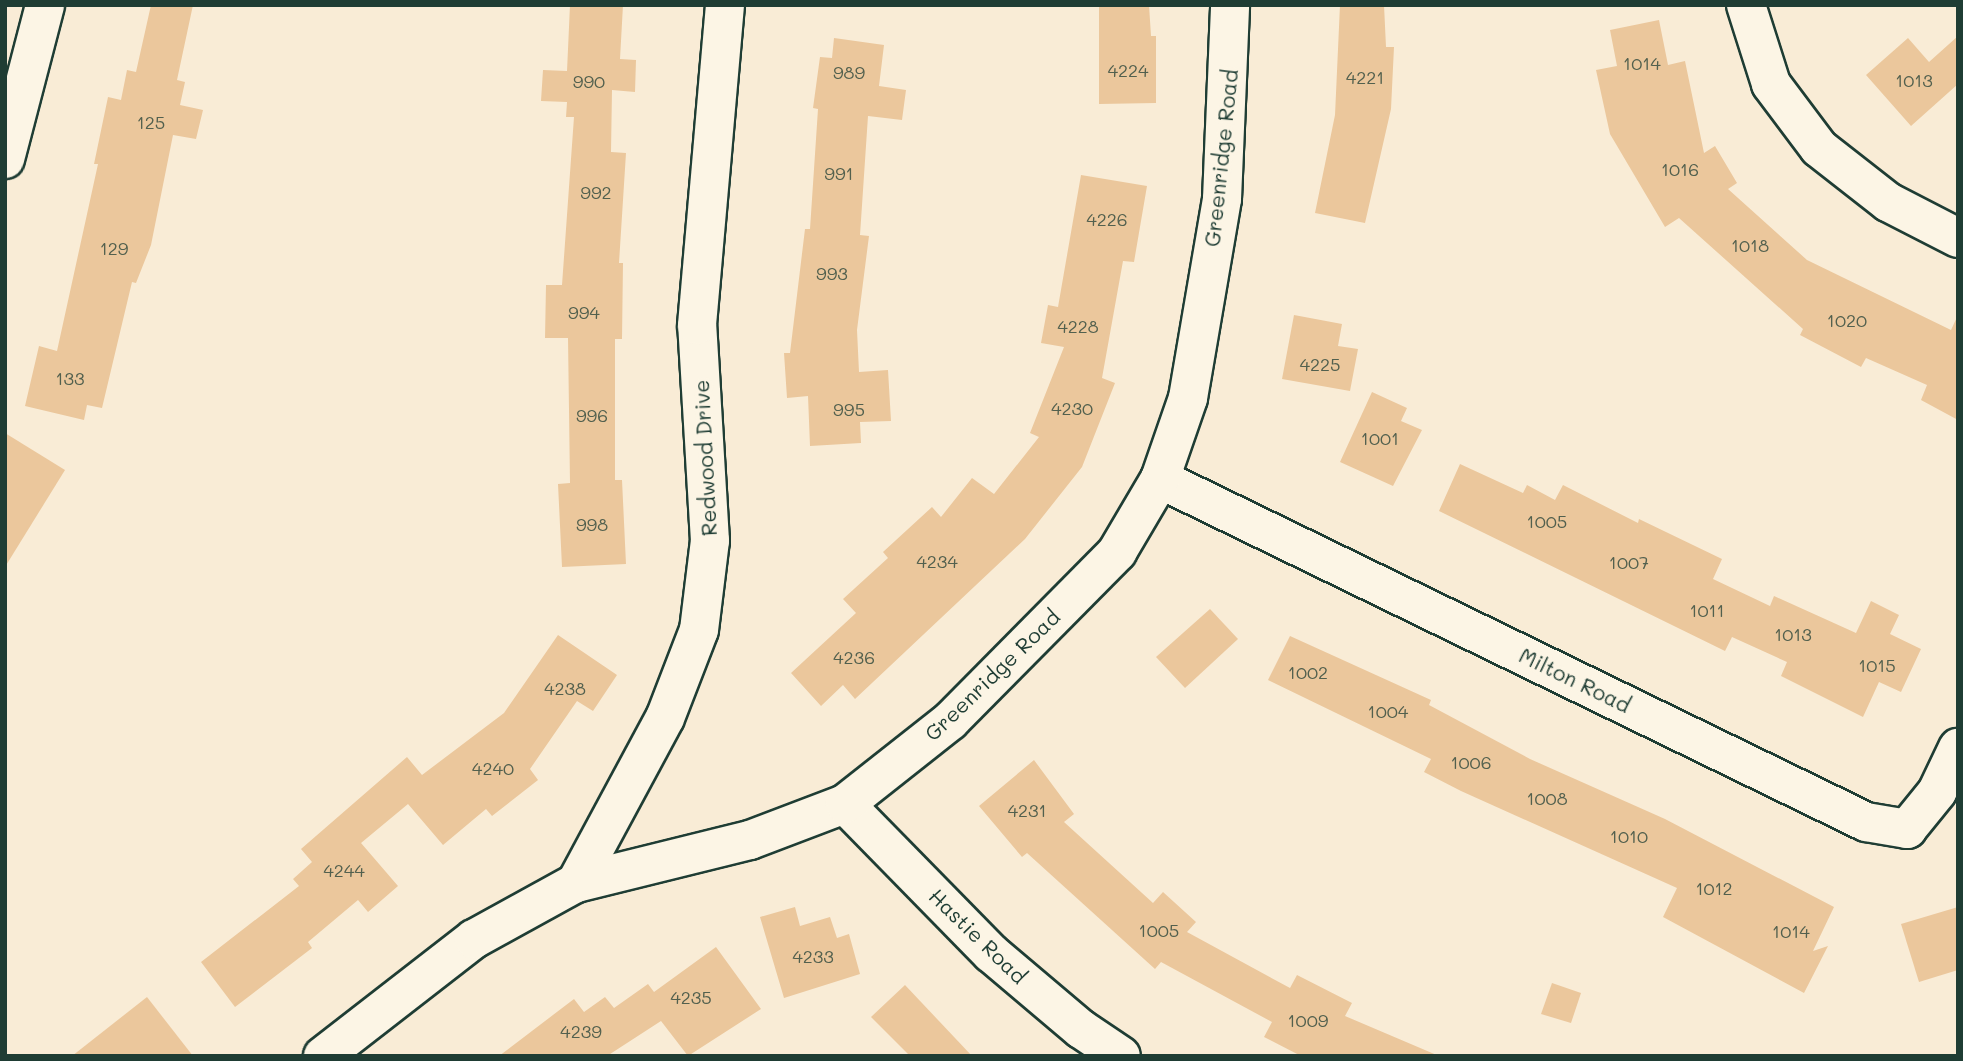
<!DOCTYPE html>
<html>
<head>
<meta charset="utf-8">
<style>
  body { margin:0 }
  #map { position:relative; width:1963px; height:1061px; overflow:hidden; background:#f9ecd6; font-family:Mali,sans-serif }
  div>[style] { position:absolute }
  .building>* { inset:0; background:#ebc79c }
  .roads { filter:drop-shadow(2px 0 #1f3d34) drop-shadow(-2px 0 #1f3d34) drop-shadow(0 2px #1f3d34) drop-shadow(0 -2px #1f3d34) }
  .minor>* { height:38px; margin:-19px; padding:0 19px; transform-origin:19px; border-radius:19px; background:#fcf5e5 }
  span { translate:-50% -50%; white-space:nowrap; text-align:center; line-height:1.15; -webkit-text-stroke:7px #fcf5e5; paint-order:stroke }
  .number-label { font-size:18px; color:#52604e }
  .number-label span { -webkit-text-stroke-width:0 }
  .street-label { font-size:21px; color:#1f3d34 }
  .frame { position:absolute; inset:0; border:7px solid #1f3d34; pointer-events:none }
</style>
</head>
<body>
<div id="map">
  <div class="building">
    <div style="clip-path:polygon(151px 5px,193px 5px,177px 80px,185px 82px,180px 105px,203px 110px,196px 139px,173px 135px,151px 245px,136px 283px,132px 282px,102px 408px,87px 405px,84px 420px,25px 406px,39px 346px,57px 351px,98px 164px,94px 164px,108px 97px,121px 100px,127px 70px,136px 72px)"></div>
    <div style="clip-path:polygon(570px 5px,623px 5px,620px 59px,636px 60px,635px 92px,612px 90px,611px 152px,626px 153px,619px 263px,623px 263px,622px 339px,615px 339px,615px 480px,622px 480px,626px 564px,562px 567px,558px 484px,570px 483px,568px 338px,545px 338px,546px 285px,562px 285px,574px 117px,566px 117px,567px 102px,541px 101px,543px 70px,567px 71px)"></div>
    <div style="clip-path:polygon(1099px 5px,1149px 5px,1151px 36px,1156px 36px,1156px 103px,1099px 104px)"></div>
    <div style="clip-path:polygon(1340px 5px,1384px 5px,1386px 47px,1394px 47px,1391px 109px,1365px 223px,1315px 213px,1335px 115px)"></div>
    <div style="clip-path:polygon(1659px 20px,1668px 65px,1685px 61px,1704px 153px,1715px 146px,1737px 183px,1728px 189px,1807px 260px,1951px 330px,1958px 315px,1958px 420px,1921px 400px,1927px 385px,1866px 358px,1861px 367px,1800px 335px,1803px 329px,1679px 218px,1665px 227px,1610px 134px,1596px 70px,1617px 66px,1610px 30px)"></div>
    <div style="clip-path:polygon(1958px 36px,1958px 84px,1911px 126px,1866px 75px,1908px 38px,1929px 62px)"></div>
    <div style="clip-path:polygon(834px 38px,884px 45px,879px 86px,906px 90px,902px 120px,868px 116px,860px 235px,869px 236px,857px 330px,859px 372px,888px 370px,891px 421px,860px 422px,861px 443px,810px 446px,808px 396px,787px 398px,784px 353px,790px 353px,805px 229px,810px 229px,818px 109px,813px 108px,820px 57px,832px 58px)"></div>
    <div style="clip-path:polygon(1081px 175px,1147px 186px,1134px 262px,1123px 261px,1102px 378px,1115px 383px,1082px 467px,1025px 539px,855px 699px,843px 685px,821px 706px,791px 673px,856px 613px,843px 599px,888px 558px,883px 552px,932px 507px,941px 517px,972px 478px,994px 494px,1039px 437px,1030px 433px,1064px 347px,1041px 343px,1048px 305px,1058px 307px)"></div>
    <div style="clip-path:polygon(1294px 315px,1342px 324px,1338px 346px,1358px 349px,1350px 391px,1282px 379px)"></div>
    <div style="clip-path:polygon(1372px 392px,1407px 408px,1401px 421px,1422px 430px,1393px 486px,1340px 462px)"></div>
    <div style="clip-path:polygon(5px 433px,65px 470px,5px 567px)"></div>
    <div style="clip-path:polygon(1460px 464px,1523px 493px,1527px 485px,1555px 500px,1563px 485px,1638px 523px,1639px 519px,1722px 559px,1713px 579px,1770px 606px,1774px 596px,1856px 633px,1871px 601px,1899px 615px,1890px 634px,1921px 649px,1901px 692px,1879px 682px,1863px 717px,1781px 676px,1787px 662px,1732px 637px,1725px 651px,1439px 511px)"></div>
    <div style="clip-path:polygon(1210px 609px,1238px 639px,1185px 688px,1156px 657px)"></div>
    <div style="clip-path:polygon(558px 635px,617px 675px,593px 711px,577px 701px,530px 769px,538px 780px,492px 816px,486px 809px,443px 845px,408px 804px,361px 843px,398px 886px,368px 912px,358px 900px,308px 942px,312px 948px,235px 1007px,201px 962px,299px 886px,293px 879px,312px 862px,301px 849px,407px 757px,422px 775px,504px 713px)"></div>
    <div style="clip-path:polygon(1290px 636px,1431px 700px,1429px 705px,1530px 759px,1665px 819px,1834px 907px,1813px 951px,1828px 946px,1804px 993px,1663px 917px,1677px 888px,1461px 791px,1424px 772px,1431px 759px,1268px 680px)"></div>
    <div style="clip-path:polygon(1034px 760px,1074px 814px,1064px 822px,1153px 903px,1163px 892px,1196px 922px,1187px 932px,1290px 988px,1297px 975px,1352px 1003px,1345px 1016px,1439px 1056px,1301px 1056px,1264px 1037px,1272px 1022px,1161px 962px,1155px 969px,1027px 853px,1022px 857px,979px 806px)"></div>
    <div style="clip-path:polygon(795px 907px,800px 926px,830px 917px,837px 938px,849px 934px,860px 974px,784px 998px,760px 917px)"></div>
    <div style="clip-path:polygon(1958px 907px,1958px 970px,1919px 982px,1901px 924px)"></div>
    <div style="clip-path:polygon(716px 947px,761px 1009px,688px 1056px,661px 1021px,607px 1056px,499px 1056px,574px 999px,584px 1012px,605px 997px,614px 1008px,648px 984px,654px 992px)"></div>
    <div style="clip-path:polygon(1552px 983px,1581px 993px,1571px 1023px,1541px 1014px)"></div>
    <div style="clip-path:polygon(905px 985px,972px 1056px,910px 1056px,871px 1017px)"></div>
    <div style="clip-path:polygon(147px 997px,193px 1056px,72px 1056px)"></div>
  </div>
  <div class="roads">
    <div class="minor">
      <div style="left:1746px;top:5px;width:83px;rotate:72.4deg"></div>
      <div style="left:1771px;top:84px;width:80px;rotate:53.1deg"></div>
      <div style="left:1819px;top:148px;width:88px;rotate:38deg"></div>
      <div style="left:1888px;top:202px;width:79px;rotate:27.2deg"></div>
      <div style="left:5px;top:159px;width:159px;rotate:-75.4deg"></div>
      <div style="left:1160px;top:479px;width:785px;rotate:25.91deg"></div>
      <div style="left:1866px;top:822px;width:42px;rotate:9.7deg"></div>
      <div style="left:1907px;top:829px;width:48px;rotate:-51deg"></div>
      <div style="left:1937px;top:792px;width:49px;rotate:-64.5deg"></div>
      <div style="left:845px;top:804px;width:209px;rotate:45.6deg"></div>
      <div style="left:991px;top:953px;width:118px;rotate:40.2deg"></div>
      <div style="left:1081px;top:1029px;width:48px;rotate:34deg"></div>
      <div style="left:576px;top:883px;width:187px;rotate:-61.7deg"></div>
      <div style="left:665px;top:718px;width:94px;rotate:-68.9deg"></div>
      <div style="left:699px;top:630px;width:90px;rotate:-83deg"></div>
      <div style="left:710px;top:541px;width:216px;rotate:-93.4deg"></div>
      <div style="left:697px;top:325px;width:321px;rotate:-85deg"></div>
      <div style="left:323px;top:1056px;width:191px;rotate:-37.8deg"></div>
      <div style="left:474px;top:939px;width:116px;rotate:-28.8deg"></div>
      <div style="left:576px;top:883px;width:179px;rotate:-13.9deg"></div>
      <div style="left:750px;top:840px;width:102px;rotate:-20.8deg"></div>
      <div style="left:845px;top:804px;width:134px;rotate:-38.3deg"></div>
      <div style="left:950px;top:721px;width:238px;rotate:-45.3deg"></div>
      <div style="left:1117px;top:552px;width:85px;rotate:-59.5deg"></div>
      <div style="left:1160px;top:479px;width:86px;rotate:-70.9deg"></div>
      <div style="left:1188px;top:398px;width:202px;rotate:-80.3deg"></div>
      <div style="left:1222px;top:199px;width:194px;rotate:-87.6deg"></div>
    </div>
  </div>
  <div class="number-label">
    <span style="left:1642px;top:63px">1014</span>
    <span style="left:1128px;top:70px">4224</span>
    <span style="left:849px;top:72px">989</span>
    <span style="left:1365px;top:77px">4221</span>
    <span style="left:1914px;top:80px">1013</span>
    <span style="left:589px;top:81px">990</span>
    <span style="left:151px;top:122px">125</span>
    <span style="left:1680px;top:169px">1016</span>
    <span style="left:839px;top:173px">991</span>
    <span style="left:596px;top:192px">992</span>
    <span style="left:1107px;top:219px">4226</span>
    <span style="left:1750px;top:245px">1018</span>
    <span style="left:114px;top:248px">129</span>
    <span style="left:832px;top:273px">993</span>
    <span style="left:584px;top:312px">994</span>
    <span style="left:1847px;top:320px">1020</span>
    <span style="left:1078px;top:326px">4228</span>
    <span style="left:1320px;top:364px">4225</span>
    <span style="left:70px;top:378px">133</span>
    <span style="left:1072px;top:408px">4230</span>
    <span style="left:849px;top:409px">995</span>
    <span style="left:592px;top:415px">996</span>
    <span style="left:1380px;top:438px">1001</span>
    <span style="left:1547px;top:521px">1005</span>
    <span style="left:592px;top:524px">998</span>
    <span style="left:937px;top:561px">4234</span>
    <span style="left:1629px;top:562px">1007</span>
    <span style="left:1707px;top:610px">1011</span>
    <span style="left:1793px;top:634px">1013</span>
    <span style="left:854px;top:657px">4236</span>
    <span style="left:1877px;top:665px">1015</span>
    <span style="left:1308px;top:672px">1002</span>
    <span style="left:565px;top:688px">4238</span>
    <span style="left:1388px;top:711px">1004</span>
    <span style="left:1471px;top:762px">1006</span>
    <span style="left:493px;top:768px">4240</span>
    <span style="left:1547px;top:798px">1008</span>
    <span style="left:1027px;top:810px">4231</span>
    <span style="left:1629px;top:836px">1010</span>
    <span style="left:344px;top:870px">4244</span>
    <span style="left:1714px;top:888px">1012</span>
    <span style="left:1159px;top:930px">1005</span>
    <span style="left:1791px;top:931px">1014</span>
    <span style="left:813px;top:956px">4233</span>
    <span style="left:691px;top:997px">4235</span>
    <span style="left:1308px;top:1020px">1009</span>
    <span style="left:581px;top:1031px">4239</span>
  </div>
  <div class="street-label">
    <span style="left:1221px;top:158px;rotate:-84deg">Greenridge Road</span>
    <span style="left:705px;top:458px;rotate:-93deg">Redwood Drive</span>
    <span style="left:992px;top:675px;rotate:-44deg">Greenridge Road</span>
    <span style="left:1575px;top:680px;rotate:26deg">Milton Road</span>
    <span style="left:978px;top:936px;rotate:44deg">Hastie Road</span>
  </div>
  <div class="frame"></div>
</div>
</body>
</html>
